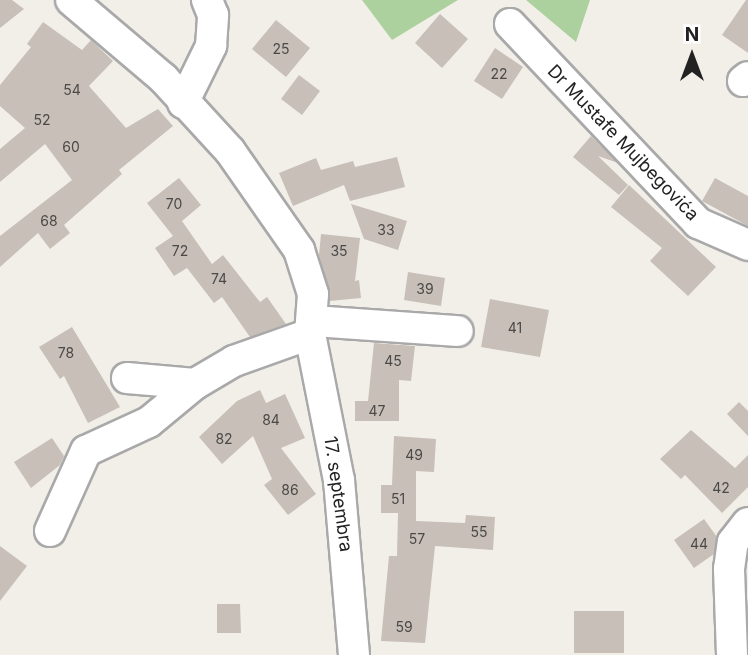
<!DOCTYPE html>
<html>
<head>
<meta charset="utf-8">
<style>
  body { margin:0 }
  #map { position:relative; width:748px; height:655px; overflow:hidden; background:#f2efe9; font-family:Inter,sans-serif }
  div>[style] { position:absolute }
  .forest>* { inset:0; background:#add19e }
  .building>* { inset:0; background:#c7bfb8 }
  .roads { filter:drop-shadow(2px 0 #a9a9a9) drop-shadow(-2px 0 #a9a9a9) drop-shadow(0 2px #a9a9a9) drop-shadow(0 -2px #a9a9a9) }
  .minor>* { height:30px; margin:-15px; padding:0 15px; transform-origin:15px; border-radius:15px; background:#fff }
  span { translate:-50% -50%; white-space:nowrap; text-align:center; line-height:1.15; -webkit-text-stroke:6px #fff; paint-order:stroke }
  .number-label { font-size:14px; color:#4b4948 }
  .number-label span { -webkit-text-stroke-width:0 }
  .street-label { font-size:18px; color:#222 }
  .north { position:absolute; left:657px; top:21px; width:70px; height:70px; -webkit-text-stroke:5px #fff; paint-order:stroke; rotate:0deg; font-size:19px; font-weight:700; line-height:28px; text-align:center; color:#222 }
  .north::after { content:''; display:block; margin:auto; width:24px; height:32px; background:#222; clip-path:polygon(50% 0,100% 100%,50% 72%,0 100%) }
</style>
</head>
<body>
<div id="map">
  <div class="forest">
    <div style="clip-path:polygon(362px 0,458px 0,392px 40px)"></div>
    <div style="clip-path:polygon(526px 0,590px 0,576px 42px)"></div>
  </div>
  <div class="building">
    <div style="clip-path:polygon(0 0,12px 0,24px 9px,0 28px)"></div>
    <div style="clip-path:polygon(746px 0,748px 0,748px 53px,722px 35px)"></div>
    <div style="clip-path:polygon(440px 14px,468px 39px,442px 68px,415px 43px)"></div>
    <div style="clip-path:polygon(276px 20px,310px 48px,286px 77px,252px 49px)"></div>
    <div style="clip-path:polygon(43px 22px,82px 50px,91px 40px,113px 61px,89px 86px,126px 128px,158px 109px,173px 126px,119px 170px,122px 174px,64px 225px,70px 233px,50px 249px,38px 233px,0 267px,0 236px,72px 180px,45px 144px,0 182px,0 149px,25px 128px,0 106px,0 85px,31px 47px,27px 44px)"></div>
    <div style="clip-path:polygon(495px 48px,523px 67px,502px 99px,474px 81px)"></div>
    <div style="clip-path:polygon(299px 75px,320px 91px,302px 115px,281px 99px)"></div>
    <div style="clip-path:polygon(591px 136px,618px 163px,598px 156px,628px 185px,619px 195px,573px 157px)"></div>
    <div style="clip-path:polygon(397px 157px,405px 187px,350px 201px,344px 185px,293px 206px,279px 173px,316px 158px,321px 170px,353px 161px,355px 167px)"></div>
    <div style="clip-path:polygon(179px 178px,201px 205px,182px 221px,212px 264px,223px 255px,260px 302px,267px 297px,286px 324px,250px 337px,222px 297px,214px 303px,187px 268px,174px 276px,155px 248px,173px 236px,147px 203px)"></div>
    <div style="clip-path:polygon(715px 178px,748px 196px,748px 226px,702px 201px)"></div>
    <div style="clip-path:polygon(629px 185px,716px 267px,688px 296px,650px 261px,662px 248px,611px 207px)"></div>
    <div style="clip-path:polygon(351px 204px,407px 221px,398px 250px,364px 239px)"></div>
    <div style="clip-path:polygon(321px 234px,360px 238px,355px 281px,359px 280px,361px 298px,330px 301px,319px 255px)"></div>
    <div style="clip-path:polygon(408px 272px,445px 278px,441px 306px,404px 300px)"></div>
    <div style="clip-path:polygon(490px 299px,549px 310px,540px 357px,481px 347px)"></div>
    <div style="clip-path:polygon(72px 327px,120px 407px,88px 423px,64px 376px,60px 379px,39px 347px)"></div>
    <div style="clip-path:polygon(374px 343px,415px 346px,411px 381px,399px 380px,399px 421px,355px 421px,355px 401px,368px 401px)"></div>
    <div style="clip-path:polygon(260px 390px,266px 403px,285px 394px,305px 438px,281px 448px,316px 494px,288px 515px,264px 485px,272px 479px,253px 436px,222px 464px,199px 437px,237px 401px)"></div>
    <div style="clip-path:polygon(739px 402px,748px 411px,748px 436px,727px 414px)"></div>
    <div style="clip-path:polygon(691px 430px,735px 468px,748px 455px,748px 487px,722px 513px,685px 475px,681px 479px,660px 459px)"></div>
    <div style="clip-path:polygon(394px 436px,436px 439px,434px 472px,416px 471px,416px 521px,465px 523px,466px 515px,495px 517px,493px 550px,435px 546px,425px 643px,381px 641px,389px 556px,397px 556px,398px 513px,381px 513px,381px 485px,392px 485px)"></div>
    <div style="clip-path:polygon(52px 438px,64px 456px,60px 465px,31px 488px,14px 462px)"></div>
    <div style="clip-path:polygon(704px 519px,717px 537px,714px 554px,694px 568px,674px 540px)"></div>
    <div style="clip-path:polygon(0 546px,27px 566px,0 601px)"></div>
    <div style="clip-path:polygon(217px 604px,240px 604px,241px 633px,217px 633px)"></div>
    <div style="clip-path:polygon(574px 611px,624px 611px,624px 653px,574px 653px)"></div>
  </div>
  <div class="roads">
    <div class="minor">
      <div style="left:71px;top:0;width:121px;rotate:40.3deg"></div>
      <div style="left:163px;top:78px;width:99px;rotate:47.5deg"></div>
      <div style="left:230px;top:151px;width:121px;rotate:55.1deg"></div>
      <div style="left:299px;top:250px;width:46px;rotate:72.3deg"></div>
      <div style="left:313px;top:294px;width:40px;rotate:94.3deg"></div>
      <div style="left:310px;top:334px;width:149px;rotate:78.8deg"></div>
      <div style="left:339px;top:480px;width:176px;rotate:85.1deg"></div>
      <div style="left:510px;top:24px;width:274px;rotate:46.6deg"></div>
      <div style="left:698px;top:223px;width:55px;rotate:23.7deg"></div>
      <div style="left:743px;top:81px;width:6px;rotate:-39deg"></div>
      <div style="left:183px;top:103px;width:64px;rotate:-63.8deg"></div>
      <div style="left:211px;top:46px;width:31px;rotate:-86deg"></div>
      <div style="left:213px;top:15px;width:16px;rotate:-112deg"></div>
      <div style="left:314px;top:321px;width:144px;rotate:4deg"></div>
      <div style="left:127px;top:378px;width:68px;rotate:5deg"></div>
      <div style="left:195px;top:384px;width:45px;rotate:-30.5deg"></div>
      <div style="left:234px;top:361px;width:81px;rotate:-19.6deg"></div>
      <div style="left:50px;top:531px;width:88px;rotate:-65.8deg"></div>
      <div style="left:86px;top:451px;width:69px;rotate:-24.7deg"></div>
      <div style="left:149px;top:422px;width:60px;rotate:-39.6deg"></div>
      <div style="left:732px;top:655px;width:86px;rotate:-92deg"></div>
      <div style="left:729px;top:569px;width:27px;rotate:-82deg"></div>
      <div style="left:733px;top:542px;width:24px;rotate:-52deg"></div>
    </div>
  </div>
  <div class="number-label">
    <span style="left:281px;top:49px">25</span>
    <span style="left:499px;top:74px">22</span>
    <span style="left:72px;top:90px">54</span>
    <span style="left:42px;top:120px">52</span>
    <span style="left:71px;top:147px">60</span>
    <span style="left:174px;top:204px">70</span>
    <span style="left:49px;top:221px">68</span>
    <span style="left:386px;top:230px">33</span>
    <span style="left:180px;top:251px">72</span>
    <span style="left:339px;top:251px">35</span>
    <span style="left:219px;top:279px">74</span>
    <span style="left:425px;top:289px">39</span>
    <span style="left:515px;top:328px">41</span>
    <span style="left:66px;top:353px">78</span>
    <span style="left:393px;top:361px">45</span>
    <span style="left:377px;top:411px">47</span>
    <span style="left:271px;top:420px">84</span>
    <span style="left:224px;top:439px">82</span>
    <span style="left:414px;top:455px">49</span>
    <span style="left:721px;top:488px">42</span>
    <span style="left:290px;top:490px">86</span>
    <span style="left:398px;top:499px">51</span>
    <span style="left:479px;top:532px">55</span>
    <span style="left:417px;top:539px">57</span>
    <span style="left:699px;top:544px">44</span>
    <span style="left:404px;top:627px">59</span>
  </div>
  <div class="street-label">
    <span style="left:623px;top:143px;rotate:46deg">Dr Mustafe Mujbegovića</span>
    <span style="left:338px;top:494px;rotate:82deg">17. septembra</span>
  </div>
  <div class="north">N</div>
</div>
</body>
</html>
